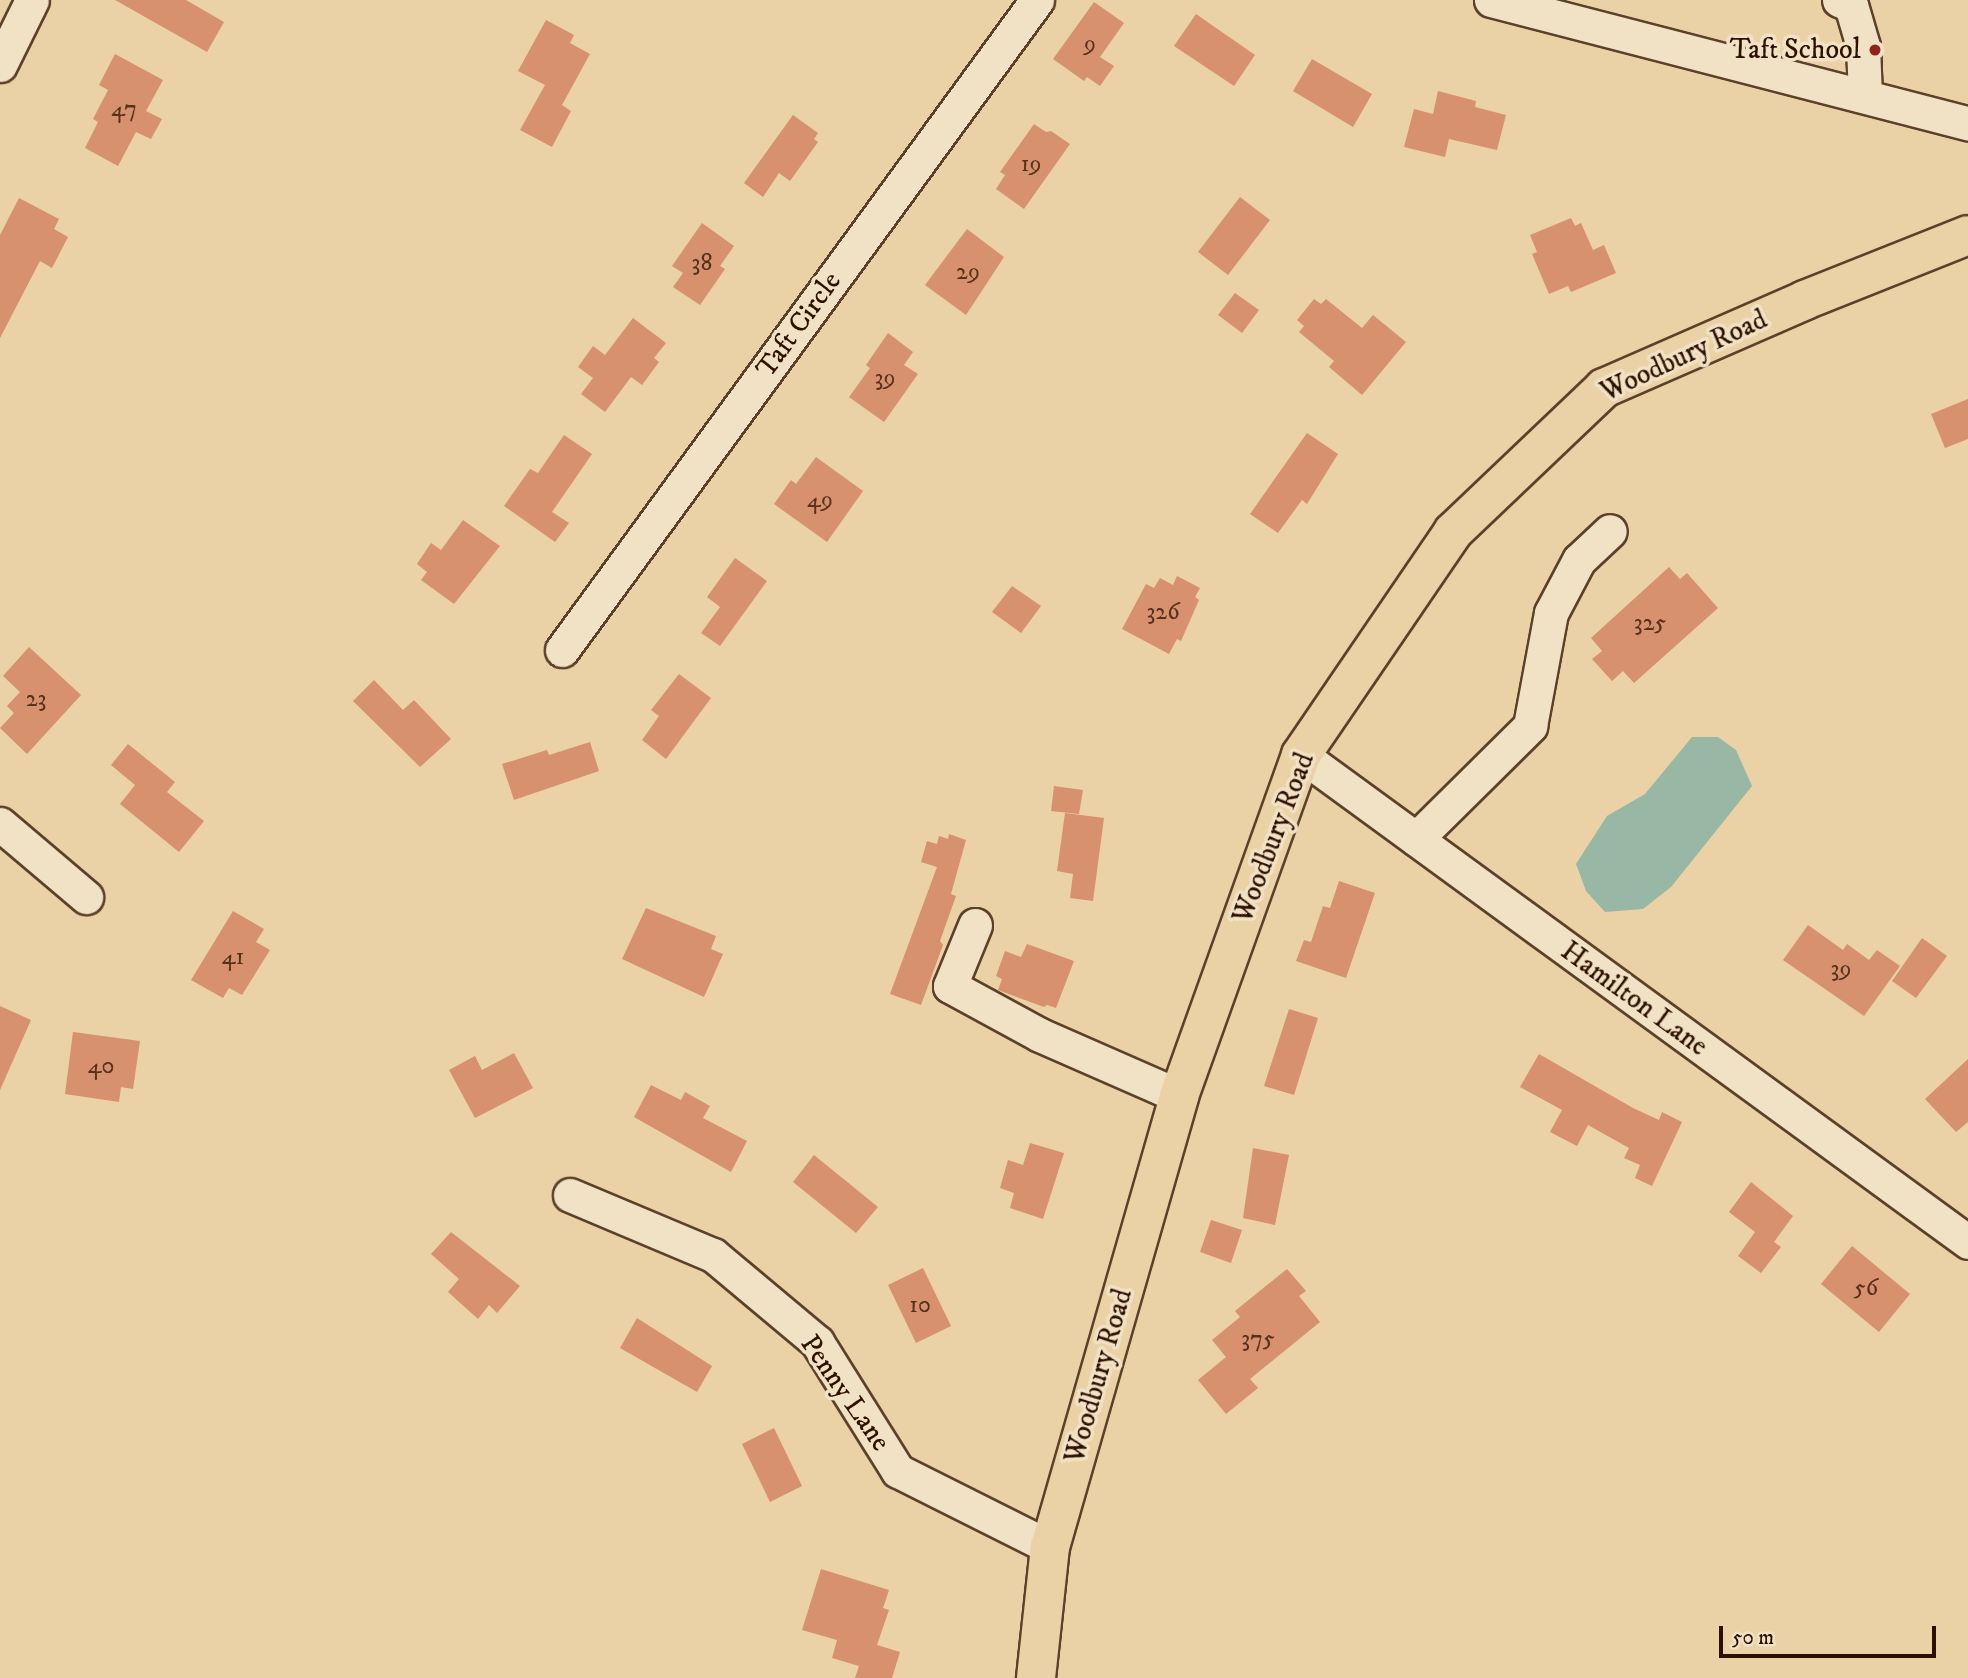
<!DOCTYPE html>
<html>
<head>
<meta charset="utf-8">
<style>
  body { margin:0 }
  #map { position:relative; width:1968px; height:1678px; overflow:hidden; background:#ead1a6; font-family:"IM FELL DW Pica",serif }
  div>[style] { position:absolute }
  .water>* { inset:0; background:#98b7a4 }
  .building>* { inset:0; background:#d7916e }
  .roads { filter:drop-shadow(2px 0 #5c412a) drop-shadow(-2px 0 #5c412a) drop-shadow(0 2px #5c412a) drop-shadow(0 -2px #5c412a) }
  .minor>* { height:33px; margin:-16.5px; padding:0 16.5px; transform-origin:16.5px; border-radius:16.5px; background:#f1e1c5 }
  .major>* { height:38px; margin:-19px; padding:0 19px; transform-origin:19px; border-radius:19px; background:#ead1a6 }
  .dots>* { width:19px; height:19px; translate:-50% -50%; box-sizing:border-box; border:4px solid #f1e1c5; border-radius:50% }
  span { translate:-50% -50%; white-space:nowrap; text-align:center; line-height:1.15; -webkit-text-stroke:7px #f1e1c5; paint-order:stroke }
  .number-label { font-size:24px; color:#58311c }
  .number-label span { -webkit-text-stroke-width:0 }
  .poi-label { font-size:28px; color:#2d1100 }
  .right { translate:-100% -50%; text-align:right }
  .street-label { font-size:28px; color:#2d1100 }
  .scale { position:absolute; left:1719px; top:1626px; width:217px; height:32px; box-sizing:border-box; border:4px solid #2d1100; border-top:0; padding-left:9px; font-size:21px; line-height:24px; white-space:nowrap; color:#2d1100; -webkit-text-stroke:5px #f1e1c5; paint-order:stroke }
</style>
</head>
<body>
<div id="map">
  <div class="water">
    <div style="clip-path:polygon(1692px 737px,1718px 737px,1736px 750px,1752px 786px,1671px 887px,1643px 909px,1605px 912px,1586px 891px,1576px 864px,1607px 816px,1645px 794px)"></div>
  </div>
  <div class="building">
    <div style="clip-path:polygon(115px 0,186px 0,224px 22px,207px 52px)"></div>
    <div style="clip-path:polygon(1094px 2px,1124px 23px,1100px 57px,1114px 66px,1100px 86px,1087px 77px,1084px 81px,1053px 59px)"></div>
    <div style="clip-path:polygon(1196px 14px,1255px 55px,1234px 86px,1174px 46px)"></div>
    <div style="clip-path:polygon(546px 20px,574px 35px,570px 43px,590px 54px,562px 105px,571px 111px,552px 147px,520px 130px,545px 85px,518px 71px)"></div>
    <div style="clip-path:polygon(115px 54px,163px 80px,146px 111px,162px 119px,151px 139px,136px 132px,118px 166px,85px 148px,98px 122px,93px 119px,108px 90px,99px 85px)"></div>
    <div style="clip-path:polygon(1312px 59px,1372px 94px,1353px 127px,1293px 91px)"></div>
    <div style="clip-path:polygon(1438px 91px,1476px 101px,1475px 107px,1506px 115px,1497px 150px,1449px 139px,1445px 157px,1404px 147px,1414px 109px,1433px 114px)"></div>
    <div style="clip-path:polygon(793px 115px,818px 133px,814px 139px,818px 142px,790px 181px,779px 173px,763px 197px,744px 183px)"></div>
    <div style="clip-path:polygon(1034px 124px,1046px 132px,1051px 131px,1070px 144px,1024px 209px,996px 189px,1005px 175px,1000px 172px)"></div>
    <div style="clip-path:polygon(1240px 197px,1270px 220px,1228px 275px,1198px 252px)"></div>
    <div style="clip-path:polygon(19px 198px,59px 219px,54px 229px,68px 237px,52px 268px,40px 261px,0 338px,0 235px)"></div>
    <div style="clip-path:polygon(1571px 218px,1575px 226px,1581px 223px,1593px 250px,1604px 245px,1616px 273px,1571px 292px,1568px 286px,1549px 294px,1532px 254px,1537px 252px,1530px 235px)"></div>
    <div style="clip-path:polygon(702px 223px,734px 246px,720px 266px,725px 269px,700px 305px,673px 287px,683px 273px,672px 266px)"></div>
    <div style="clip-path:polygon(967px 229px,1004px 257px,966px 315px,925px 285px)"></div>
    <div style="clip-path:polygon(1235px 293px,1259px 310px,1242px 333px,1218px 315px)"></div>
    <div style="clip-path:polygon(1314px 299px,1321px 304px,1326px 299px,1362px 328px,1373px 315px,1406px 342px,1362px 395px,1329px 367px,1334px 361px,1299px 332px,1304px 326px,1297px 320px)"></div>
    <div style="clip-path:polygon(633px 318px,666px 343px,654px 358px,659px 362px,642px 385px,631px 377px,605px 412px,581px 394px,593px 378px,578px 367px,593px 346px,605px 355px)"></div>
    <div style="clip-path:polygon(888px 333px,913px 352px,904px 365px,918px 374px,884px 422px,849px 397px,870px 368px,866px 365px)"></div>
    <div style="clip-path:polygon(1968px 399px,1968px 439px,1945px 448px,1931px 414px)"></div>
    <div style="clip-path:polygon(1307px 433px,1338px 454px,1307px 504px,1302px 500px,1278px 533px,1250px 514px)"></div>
    <div style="clip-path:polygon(564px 435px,592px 454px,552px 512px,569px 523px,555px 542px,504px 506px,530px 469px,538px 473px)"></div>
    <div style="clip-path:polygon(816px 457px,863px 491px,827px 542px,774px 504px,791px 480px,796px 484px)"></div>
    <div style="clip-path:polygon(463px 520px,500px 546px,454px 604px,421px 580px,427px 572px,417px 564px,431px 543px,441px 550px)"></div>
    <div style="clip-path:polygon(735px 558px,767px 581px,720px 646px,701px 633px,720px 607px,707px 597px)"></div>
    <div style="clip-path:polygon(1669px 567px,1680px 579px,1687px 573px,1718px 608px,1634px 683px,1623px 671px,1612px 681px,1592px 659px,1602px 651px,1591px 638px)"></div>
    <div style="clip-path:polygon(1177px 576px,1200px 588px,1195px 597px,1199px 600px,1181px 641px,1177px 639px,1169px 654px,1122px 629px,1146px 584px,1154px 588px,1160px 578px,1173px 585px)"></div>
    <div style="clip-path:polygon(1012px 586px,1041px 606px,1021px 633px,992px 612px)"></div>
    <div style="clip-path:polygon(29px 647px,81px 695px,27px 754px,0 728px,14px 713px,7px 706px,20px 692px,3px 676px)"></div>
    <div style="clip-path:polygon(679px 674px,711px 698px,666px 759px,642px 740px,659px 716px,651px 710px)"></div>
    <div style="clip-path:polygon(374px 680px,403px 710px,414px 700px,451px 739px,420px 767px,353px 701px)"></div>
    <div style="clip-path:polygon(590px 742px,599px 771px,514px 800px,502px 764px,547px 750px,549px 755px)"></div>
    <div style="clip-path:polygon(128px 744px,175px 782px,167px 792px,204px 821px,179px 852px,120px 804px,135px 785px,111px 765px)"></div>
    <div style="clip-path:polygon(1054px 786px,1083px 790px,1079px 814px,1051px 811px)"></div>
    <div style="clip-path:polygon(1065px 813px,1104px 818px,1093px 901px,1070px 898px,1073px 874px,1057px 871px)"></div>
    <div style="clip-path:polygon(949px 834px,966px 840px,951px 894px,956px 896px,940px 941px,943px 945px,921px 1005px,890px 994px,937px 867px,921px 862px,927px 841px,937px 844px,939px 836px,948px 839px)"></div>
    <div style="clip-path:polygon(1339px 881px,1375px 893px,1346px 978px,1296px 961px,1304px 940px,1311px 942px,1323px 906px,1330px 908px)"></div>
    <div style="clip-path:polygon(646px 908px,716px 936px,711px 949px,723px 954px,704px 997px,622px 959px)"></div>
    <div style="clip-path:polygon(233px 911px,264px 929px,256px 942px,270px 950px,242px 995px,229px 988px,223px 998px,191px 980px)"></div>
    <div style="clip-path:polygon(1808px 925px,1843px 950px,1847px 944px,1869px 960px,1877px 950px,1900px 966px,1864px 1016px,1783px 960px)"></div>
    <div style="clip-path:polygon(1922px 938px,1947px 956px,1916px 998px,1892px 981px)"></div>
    <div style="clip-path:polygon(1027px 944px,1074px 961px,1056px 1008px,1047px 1005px,1044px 1007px,998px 990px,1002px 979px,996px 976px,1005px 951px,1021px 957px)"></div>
    <div style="clip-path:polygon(0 1006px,31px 1020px,0 1090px)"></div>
    <div style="clip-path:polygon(1289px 1009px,1318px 1018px,1294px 1095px,1264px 1086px)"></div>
    <div style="clip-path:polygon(73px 1032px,140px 1041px,133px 1089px,121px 1087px,119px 1102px,65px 1094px)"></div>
    <div style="clip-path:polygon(514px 1053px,533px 1088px,475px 1118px,449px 1070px,475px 1056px,482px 1070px)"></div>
    <div style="clip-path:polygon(1539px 1054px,1633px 1108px,1659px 1120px,1662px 1112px,1682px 1122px,1652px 1186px,1635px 1178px,1640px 1165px,1624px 1158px,1629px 1148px,1588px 1125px,1577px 1146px,1550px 1132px,1562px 1110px,1520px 1087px)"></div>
    <div style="clip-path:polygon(1968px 1059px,1968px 1122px,1956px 1132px,1925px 1099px)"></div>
    <div style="clip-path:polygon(651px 1085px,681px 1100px,685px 1092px,710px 1106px,703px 1118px,747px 1141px,731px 1172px,634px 1117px)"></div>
    <div style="clip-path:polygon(1030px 1143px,1064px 1153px,1043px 1219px,1010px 1208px,1014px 1193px,1000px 1188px,1008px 1160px,1023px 1165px)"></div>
    <div style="clip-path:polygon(1253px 1148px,1289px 1155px,1275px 1225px,1243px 1218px)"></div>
    <div style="clip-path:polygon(814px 1155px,878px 1207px,856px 1233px,793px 1182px)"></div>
    <div style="clip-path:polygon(1751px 1182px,1793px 1216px,1774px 1242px,1781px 1247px,1761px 1273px,1738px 1256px,1755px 1232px,1729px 1212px)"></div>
    <div style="clip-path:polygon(1211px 1220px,1242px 1230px,1231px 1263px,1200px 1252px)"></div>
    <div style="clip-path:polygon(451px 1232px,520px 1286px,497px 1313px,489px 1305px,478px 1319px,448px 1292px,459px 1279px,431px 1254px)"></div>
    <div style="clip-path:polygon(1852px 1246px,1910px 1294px,1879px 1332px,1821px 1284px)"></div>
    <div style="clip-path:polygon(923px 1268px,951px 1326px,916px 1343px,888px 1285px)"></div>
    <div style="clip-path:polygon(1287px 1269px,1306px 1291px,1299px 1296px,1320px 1322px,1250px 1379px,1258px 1388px,1226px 1414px,1198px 1380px,1226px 1357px,1212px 1340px,1240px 1317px,1235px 1311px)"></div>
    <div style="clip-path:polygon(637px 1318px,712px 1366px,697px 1392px,620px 1348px)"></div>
    <div style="clip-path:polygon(774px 1428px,802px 1486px,770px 1502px,742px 1444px)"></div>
    <div style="clip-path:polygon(821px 1569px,889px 1590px,883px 1608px,889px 1610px,877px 1645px,900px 1652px,892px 1678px,855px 1678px,859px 1666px,832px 1658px,837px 1640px,802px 1630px)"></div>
  </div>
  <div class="roads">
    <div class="minor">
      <div style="left:1491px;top:0;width:493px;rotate:14.5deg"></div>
      <div style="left:1839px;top:0;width:13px;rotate:23deg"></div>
      <div style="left:1851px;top:5px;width:43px;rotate:73.7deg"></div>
      <div style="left:1863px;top:46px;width:50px;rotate:87.7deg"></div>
      <div style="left:0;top:65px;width:72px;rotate:-63.8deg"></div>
      <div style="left:562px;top:650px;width:805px;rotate:-53.84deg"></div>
      <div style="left:1301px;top:755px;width:826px;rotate:36.13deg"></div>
      <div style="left:0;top:824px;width:113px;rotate:40.3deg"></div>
      <div style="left:1416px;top:839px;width:161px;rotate:-44.7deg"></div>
      <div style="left:1530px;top:726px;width:115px;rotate:-79.5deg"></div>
      <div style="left:1551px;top:613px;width:60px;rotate:-62.2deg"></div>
      <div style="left:1579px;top:560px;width:42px;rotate:-43.1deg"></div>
      <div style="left:975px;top:925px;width:66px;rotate:112.3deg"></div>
      <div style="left:950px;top:986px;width:102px;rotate:28.6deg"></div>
      <div style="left:1040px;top:1035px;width:152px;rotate:23.7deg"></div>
      <div style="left:570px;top:1195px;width:155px;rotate:22.8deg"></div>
      <div style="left:713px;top:1255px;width:136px;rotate:39.9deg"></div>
      <div style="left:817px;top:1342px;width:152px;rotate:57.9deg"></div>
      <div style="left:898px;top:1471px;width:170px;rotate:26.6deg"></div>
    </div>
    <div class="major">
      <div style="left:1036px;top:1678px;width:132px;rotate:-83.9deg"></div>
      <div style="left:1050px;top:1547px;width:469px;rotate:-74deg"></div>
      <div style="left:1179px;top:1096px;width:362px;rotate:-70.3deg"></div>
      <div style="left:1301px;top:755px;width:270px;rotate:-55.7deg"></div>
      <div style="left:1453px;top:532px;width:209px;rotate:-43.6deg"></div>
      <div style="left:1604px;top:388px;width:219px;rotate:-23.6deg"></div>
      <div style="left:1805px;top:300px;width:175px;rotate:-21.7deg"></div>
    </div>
  </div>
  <div class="dots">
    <div style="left:1875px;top:50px;background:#8f2418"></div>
  </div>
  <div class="number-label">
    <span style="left:1090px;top:45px">9</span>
    <span style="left:124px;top:110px">47</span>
    <span style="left:1031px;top:165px">19</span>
    <span style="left:702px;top:264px">38</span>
    <span style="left:968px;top:273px">29</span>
    <span style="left:885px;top:379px">39</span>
    <span style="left:820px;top:501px">49</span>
    <span style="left:1163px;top:613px">326</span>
    <span style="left:1650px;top:624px">325</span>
    <span style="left:36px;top:700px">23</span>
    <span style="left:233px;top:958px">41</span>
    <span style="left:1841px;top:970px">39</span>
    <span style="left:101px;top:1067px">40</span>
    <span style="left:1866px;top:1289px">56</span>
    <span style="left:920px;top:1306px">10</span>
    <span style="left:1258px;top:1340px">375</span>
  </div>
  <div class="poi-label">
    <span class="right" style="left:1861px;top:50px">Taft School</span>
  </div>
  <div class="street-label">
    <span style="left:799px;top:325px;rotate:-54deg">Taft Circle</span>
    <span style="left:1684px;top:356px;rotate:-25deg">Woodbury Road</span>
    <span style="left:1274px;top:838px;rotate:-69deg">Woodbury Road</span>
    <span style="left:1634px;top:999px;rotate:36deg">Hamilton Lane</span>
    <span style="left:1099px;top:1376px;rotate:-74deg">Woodbury Road</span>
    <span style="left:845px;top:1393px;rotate:55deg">Penny Lane</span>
  </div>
  <div class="scale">50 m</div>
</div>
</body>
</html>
